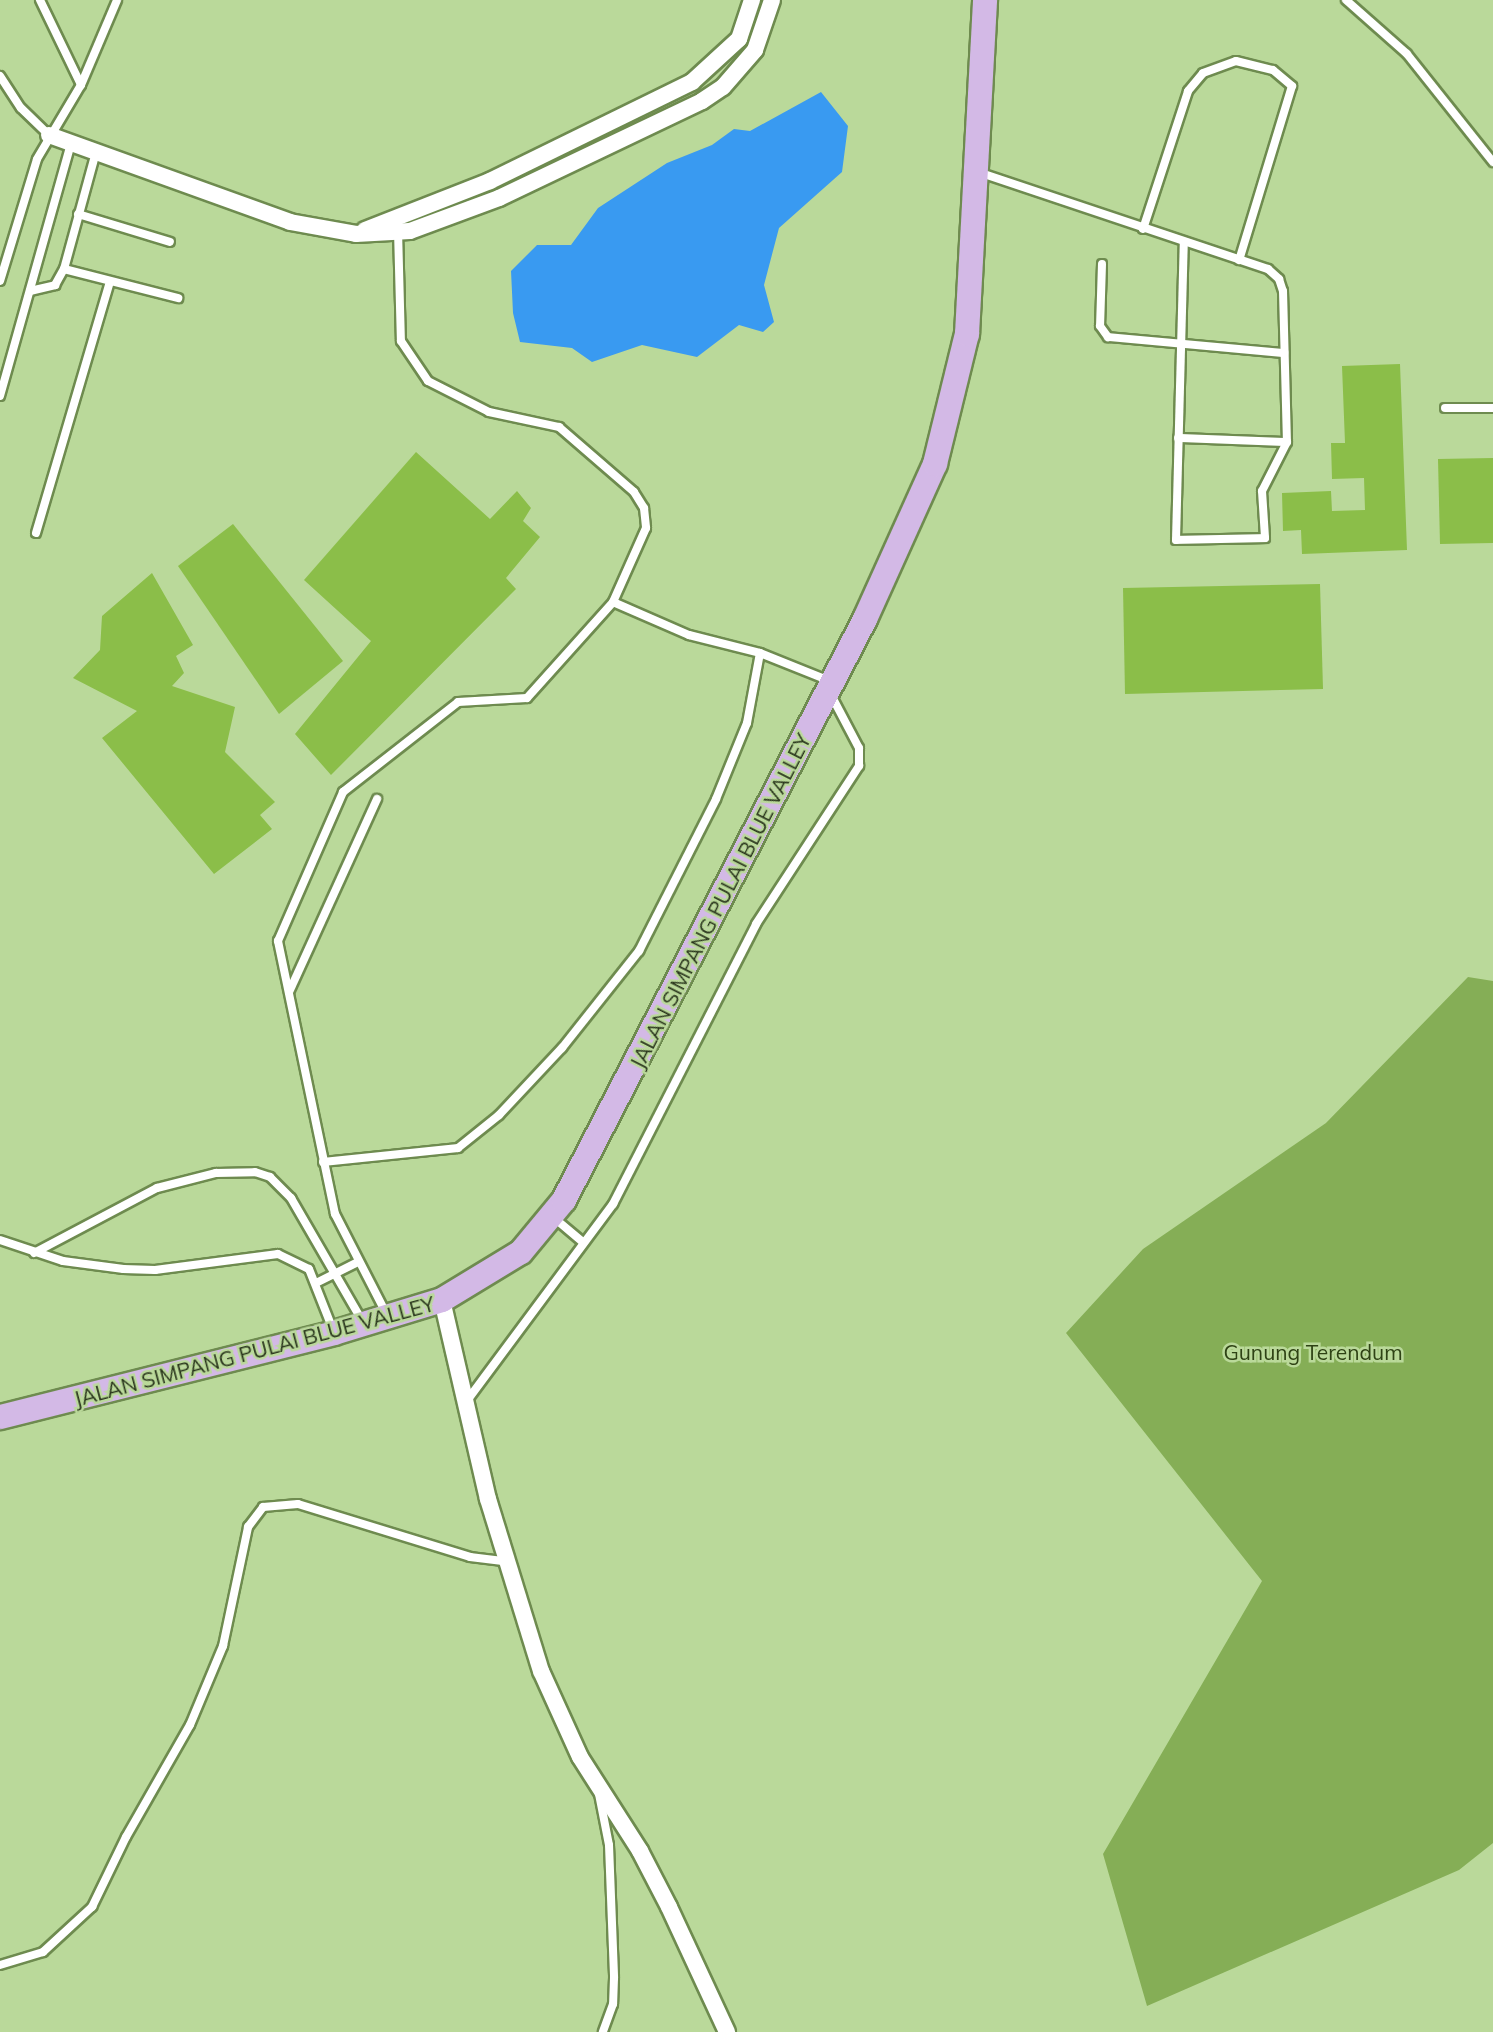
<!DOCTYPE html>
<html>
<head>
<meta charset="utf-8">
<style>
  body { margin:0 }
  #map { position:relative; width:1493px; height:2032px; overflow:hidden; background:#bad99a; font-family:Mulish,sans-serif }
  div>[style] { position:absolute }
  .green>* { inset:0; background:#85ae56 }
  .water>* { inset:0; background:#399af1 }
  .building>* { inset:0; background:#8bbe49 }
  .roads { filter:drop-shadow(2px 0 #6e8b4f) drop-shadow(-2px 0 #6e8b4f) drop-shadow(0 2px #6e8b4f) drop-shadow(0 -2px #6e8b4f) }
  .lane>* { height:8px; margin:-4px; padding:0 4px; transform-origin:4px; border-radius:4px; background:#fff }
  .street>* { height:16px; margin:-8px; padding:0 8px; transform-origin:8px; border-radius:8px; background:#fff }
  .primary>* { height:24px; margin:-12px; padding:0 12px; transform-origin:12px; border-radius:12px; background:#d3b9e6 }
  span { translate:-50% -50%; white-space:nowrap; text-align:center; line-height:1.15; -webkit-text-stroke:5px #bad99a; paint-order:stroke }
  .street-label { font-size:21px; color:#29351c }
  .park-label { font-size:21px; color:#2e4214 }
</style>
</head>
<body>
<div id="map">
  <div class="green">
    <div style="clip-path:polygon(1468px 977px,1493px 981px,1493px 1843px,1459px 1870px,1147px 2006px,1103px 1854px,1262px 1581px,1066px 1333px,1143px 1249px,1326px 1123px)"></div>
  </div>
  <div class="water">
    <div style="clip-path:polygon(821px 92px,848px 126px,842px 172px,779px 228px,764px 285px,774px 322px,763px 332px,739px 325px,697px 357px,642px 345px,592px 362px,572px 348px,520px 342px,513px 313px,511px 271px,537px 245px,571px 245px,598px 208px,667px 163px,712px 145px,734px 129px,750px 131px)"></div>
  </div>
  <div class="building">
    <div style="clip-path:polygon(1400px 364px,1407px 550px,1302px 554px,1301px 530px,1283px 531px,1282px 493px,1331px 491px,1332px 511px,1365px 510px,1364px 478px,1332px 479px,1331px 443px,1345px 443px,1342px 366px)"></div>
    <div style="clip-path:polygon(416px 452px,490px 519px,517px 491px,531px 508px,523px 521px,540px 537px,506px 578px,516px 589px,331px 775px,295px 734px,371px 641px,304px 580px)"></div>
    <div style="clip-path:polygon(1493px 458px,1493px 543px,1440px 544px,1438px 459px)"></div>
    <div style="clip-path:polygon(233px 524px,343px 661px,279px 714px,178px 566px)"></div>
    <div style="clip-path:polygon(152px 573px,193px 645px,176px 656px,184px 673px,172px 686px,235px 707px,225px 752px,275px 802px,260px 815px,272px 829px,214px 874px,102px 738px,137px 711px,73px 678px,100px 650px,102px 616px)"></div>
    <div style="clip-path:polygon(1320px 584px,1323px 689px,1125px 694px,1123px 588px)"></div>
  </div>
  <div class="roads">
    <div class="lane">
      <div style="left:40px;top:0;width:94px;rotate:64.2deg"></div>
      <div style="left:1346px;top:0;width:81px;rotate:41.5deg"></div>
      <div style="left:1407px;top:54px;width:138px;rotate:51.5deg"></div>
      <div style="left:0;top:76px;width:38px;rotate:57deg"></div>
      <div style="left:21px;top:108px;width:39px;rotate:44deg"></div>
      <div style="left:978px;top:172px;width:306px;rotate:18.5deg"></div>
      <div style="left:1268px;top:269px;width:15px;rotate:42deg"></div>
      <div style="left:1279px;top:279px;width:13px;rotate:72deg"></div>
      <div style="left:1283px;top:291px;width:151px;rotate:88.5deg"></div>
      <div style="left:1287px;top:442px;width:55px;rotate:117deg"></div>
      <div style="left:1262px;top:491px;width:47px;rotate:86.3deg"></div>
      <div style="left:1265px;top:538px;width:89px;rotate:178.7deg"></div>
      <div style="left:1176px;top:540px;width:298px;rotate:-88.5deg"></div>
      <div style="left:78px;top:214px;width:96px;rotate:16.9deg"></div>
      <div style="left:1143px;top:229px;width:145px;rotate:-71.9deg"></div>
      <div style="left:1188px;top:91px;width:23px;rotate:-50deg"></div>
      <div style="left:1203px;top:73px;width:35px;rotate:-20deg"></div>
      <div style="left:1236px;top:61px;width:38px;rotate:14deg"></div>
      <div style="left:1273px;top:70px;width:25px;rotate:40deg"></div>
      <div style="left:1292px;top:86px;width:182px;rotate:106.9deg"></div>
      <div style="left:398px;top:230px;width:111px;rotate:88.5deg"></div>
      <div style="left:401px;top:341px;width:48px;rotate:56deg"></div>
      <div style="left:428px;top:381px;width:68px;rotate:26.9deg"></div>
      <div style="left:489px;top:412px;width:72px;rotate:12.1deg"></div>
      <div style="left:559px;top:427px;width:99px;rotate:40.9deg"></div>
      <div style="left:634px;top:492px;width:19px;rotate:58deg"></div>
      <div style="left:644px;top:508px;width:20px;rotate:84deg"></div>
      <div style="left:646px;top:528px;width:81px;rotate:114deg"></div>
      <div style="left:1102px;top:264px;width:62px;rotate:91.8deg"></div>
      <div style="left:1100px;top:326px;width:14px;rotate:54deg"></div>
      <div style="left:1108px;top:337px;width:177px;rotate:5.2deg"></div>
      <div style="left:64px;top:269px;width:121px;rotate:-74.7deg"></div>
      <div style="left:0;top:281px;width:127px;rotate:-73.1deg"></div>
      <div style="left:37px;top:159px;width:86px;rotate:-59.3deg"></div>
      <div style="left:81px;top:85px;width:92px;rotate:-67deg"></div>
      <div style="left:30px;top:291px;width:26px;rotate:-13deg"></div>
      <div style="left:55px;top:285px;width:18px;rotate:-61deg"></div>
      <div style="left:64px;top:269px;width:118px;rotate:14.3deg"></div>
      <div style="left:0;top:396px;width:263px;rotate:-74.3deg"></div>
      <div style="left:1445px;top:408px;width:48px"></div>
      <div style="left:1178px;top:438px;width:109px;rotate:2.1deg"></div>
      <div style="left:36px;top:533px;width:262px;rotate:-73.6deg"></div>
      <div style="left:290px;top:990px;width:210px;rotate:-65.5deg"></div>
      <div style="left:323px;top:1162px;width:136px;rotate:-5.9deg"></div>
      <div style="left:458px;top:1148px;width:53px;rotate:-38.8deg"></div>
      <div style="left:499px;top:1115px;width:92px;rotate:-46.8deg"></div>
      <div style="left:562px;top:1048px;width:124px;rotate:-51.6deg"></div>
      <div style="left:639px;top:951px;width:170px;rotate:-63.1deg"></div>
      <div style="left:716px;top:799px;width:82px;rotate:-67.8deg"></div>
      <div style="left:747px;top:723px;width:71px;rotate:-79.5deg"></div>
      <div style="left:553px;top:1217px;width:39px;rotate:40deg"></div>
      <div style="left:0;top:1240px;width:66px;rotate:18.4deg"></div>
      <div style="left:63px;top:1261px;width:61px;rotate:7.6deg"></div>
      <div style="left:123px;top:1269px;width:32px;rotate:2deg"></div>
      <div style="left:155px;top:1270px;width:124px;rotate:-7.4deg"></div>
      <div style="left:278px;top:1254px;width:34px;rotate:26deg"></div>
      <div style="left:309px;top:1269px;width:66px;rotate:68.5deg"></div>
      <div style="left:34px;top:1253px;width:139px;rotate:-27.9deg"></div>
      <div style="left:157px;top:1188px;width:61px;rotate:-14.3deg"></div>
      <div style="left:216px;top:1173px;width:39px;rotate:-1deg"></div>
      <div style="left:255px;top:1172px;width:16px;rotate:18deg"></div>
      <div style="left:270px;top:1177px;width:30px;rotate:45deg"></div>
      <div style="left:291px;top:1198px;width:143px;rotate:59.9deg"></div>
      <div style="left:318px;top:1282px;width:45px;rotate:-26.6deg"></div>
      <div style="left:387px;top:1315px;width:114px;rotate:-117.2deg"></div>
      <div style="left:335px;top:1214px;width:279px;rotate:-101.8deg"></div>
      <div style="left:278px;top:941px;width:163px;rotate:-66.4deg"></div>
      <div style="left:343px;top:792px;width:146px;rotate:-38deg"></div>
      <div style="left:458px;top:702px;width:69px;rotate:-3.3deg"></div>
      <div style="left:527px;top:698px;width:129px;rotate:-48.1deg"></div>
      <div style="left:613px;top:602px;width:83px;rotate:23.5deg"></div>
      <div style="left:689px;top:635px;width:73px;rotate:14.2deg"></div>
      <div style="left:760px;top:653px;width:75px;rotate:21.8deg"></div>
      <div style="left:466px;top:1402px;width:247px;rotate:-53.4deg"></div>
      <div style="left:613px;top:1204px;width:314px;rotate:-62.9deg"></div>
      <div style="left:756px;top:924px;width:189px;rotate:-56.9deg"></div>
      <div style="left:859px;top:766px;width:18px;rotate:-90deg"></div>
      <div style="left:859px;top:748px;width:62px;rotate:-117.8deg"></div>
      <div style="left:599px;top:1794px;width:52px;rotate:78.9deg"></div>
      <div style="left:609px;top:1845px;width:133px;rotate:87.8deg"></div>
      <div style="left:614px;top:1978px;width:26px;rotate:92deg"></div>
      <div style="left:613px;top:2004px;width:30px;rotate:110deg"></div>
      <div style="left:0;top:1965px;width:45px;rotate:-16.8deg"></div>
      <div style="left:43px;top:1952px;width:67px;rotate:-42.6deg"></div>
      <div style="left:92px;top:1907px;width:78px;rotate:-64.1deg"></div>
      <div style="left:126px;top:1837px;width:129px;rotate:-60.3deg"></div>
      <div style="left:190px;top:1725px;width:86px;rotate:-67.3deg"></div>
      <div style="left:223px;top:1646px;width:122px;rotate:-78.1deg"></div>
      <div style="left:248px;top:1527px;width:25px;rotate:-53deg"></div>
      <div style="left:263px;top:1507px;width:35px;rotate:-5deg"></div>
      <div style="left:298px;top:1504px;width:180px;rotate:17.1deg"></div>
      <div style="left:470px;top:1557px;width:35px;rotate:7deg"></div>
    </div>
    <div class="street">
      <div style="left:49px;top:135px;width:256px;rotate:19.8deg"></div>
      <div style="left:290px;top:222px;width:67px;rotate:10.3deg"></div>
      <div style="left:356px;top:234px;width:54px;rotate:-3.2deg"></div>
      <div style="left:410px;top:231px;width:95px;rotate:-20.3deg"></div>
      <div style="left:499px;top:198px;width:225px;rotate:-25.5deg"></div>
      <div style="left:702px;top:101px;width:25px;rotate:-34deg"></div>
      <div style="left:723px;top:87px;width:49px;rotate:-49.1deg"></div>
      <div style="left:755px;top:50px;width:53px;rotate:-71.2deg"></div>
      <div style="left:365px;top:230px;width:134px;rotate:-21.4deg"></div>
      <div style="left:490px;top:181px;width:225px;rotate:-26.1deg"></div>
      <div style="left:692px;top:82px;width:64px;rotate:-42.5deg"></div>
      <div style="left:739px;top:39px;width:41px;rotate:-71.6deg"></div>
      <div style="left:442px;top:1300px;width:204px;rotate:77deg"></div>
      <div style="left:488px;top:1499px;width:180px;rotate:72.9deg"></div>
      <div style="left:541px;top:1671px;width:94px;rotate:65.6deg"></div>
      <div style="left:580px;top:1757px;width:112px;rotate:57.4deg"></div>
      <div style="left:640px;top:1851px;width:63px;rotate:62.6deg"></div>
      <div style="left:669px;top:1907px;width:138px;rotate:65.1deg"></div>
    </div>
    <div class="primary">
      <div style="left:0;top:1417px;width:344px;rotate:-14.1deg"></div>
      <div style="left:334px;top:1333px;width:113px;rotate:-17deg"></div>
      <div style="left:442px;top:1300px;width:92px;rotate:-31.3deg"></div>
      <div style="left:521px;top:1252px;width:67px;rotate:-50.4deg"></div>
      <div style="left:564px;top:1200px;width:654px;rotate:-62.61deg"></div>
      <div style="left:865px;top:619px;width:170px;rotate:-65.7deg"></div>
      <div style="left:935px;top:464px;width:134px;rotate:-76.2deg"></div>
      <div style="left:967px;top:334px;width:334px;rotate:-86.9deg"></div>
    </div>
  </div>
  <div class="street-label">
    <span style="left:720px;top:901px;rotate:-63deg">JALAN SIMPANG PULAI BLUE VALLEY</span>
    <span style="left:254px;top:1351px;rotate:-15deg">JALAN SIMPANG PULAI BLUE VALLEY</span>
  </div>
  <div class="park-label">
    <span style="left:1313px;top:1352px">Gunung Terendum</span>
  </div>
</div>
</body>
</html>
